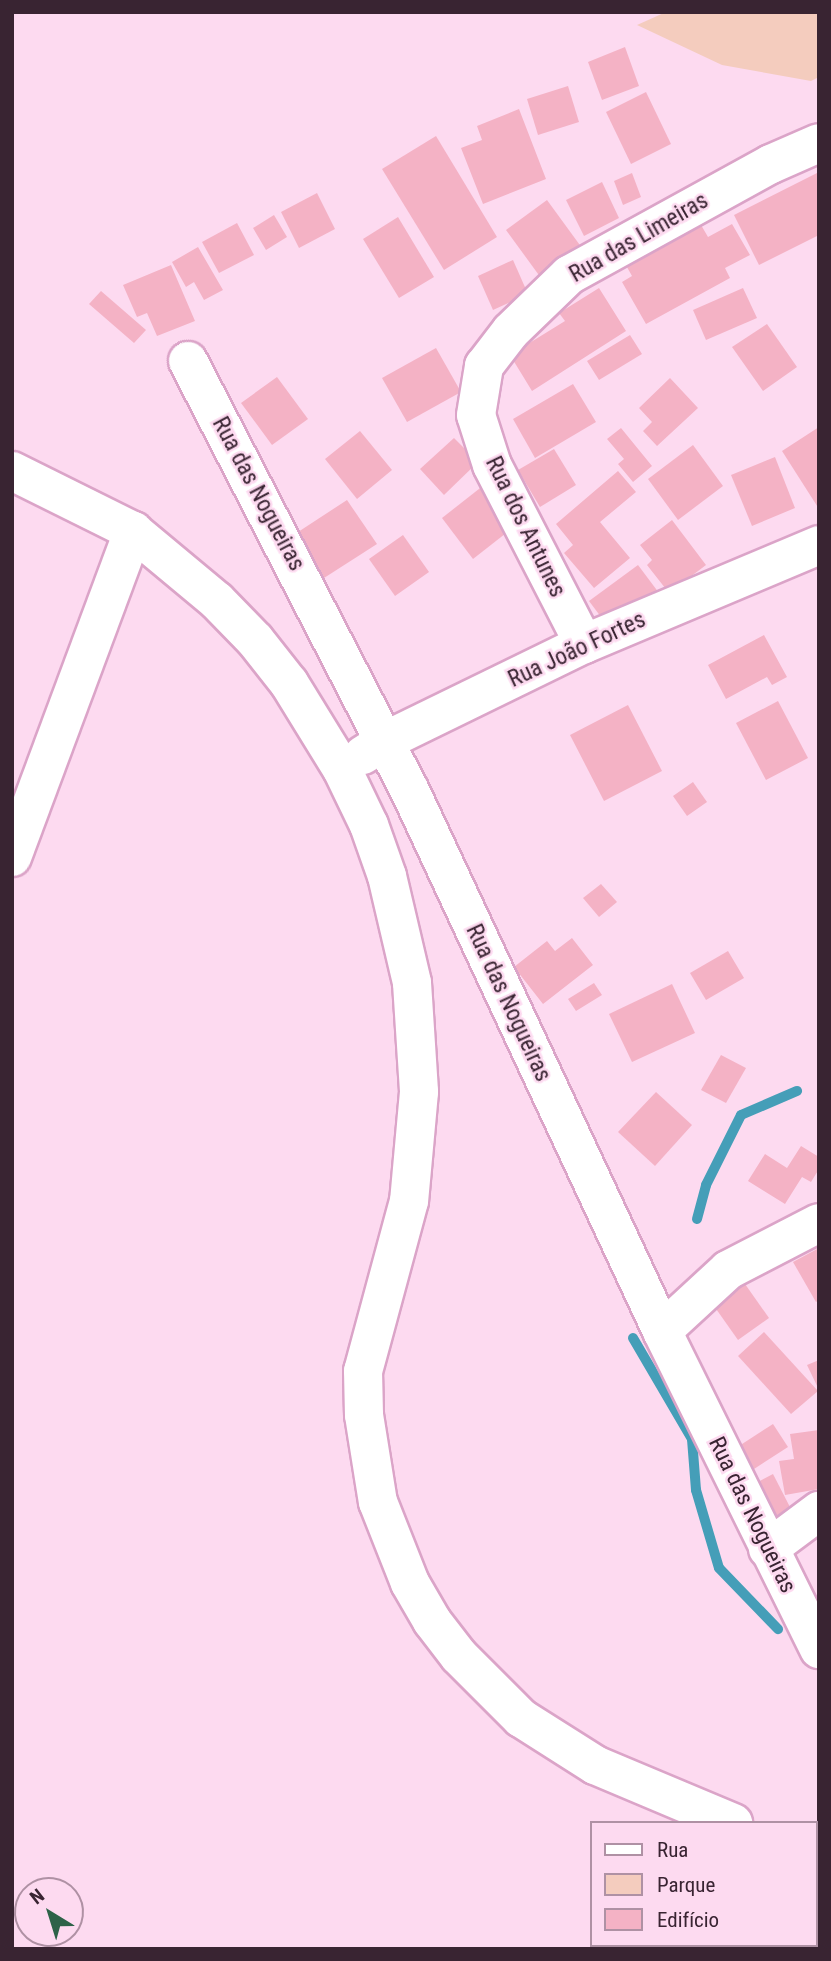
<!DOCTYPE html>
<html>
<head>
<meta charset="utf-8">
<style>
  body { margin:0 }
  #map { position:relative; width:831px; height:1961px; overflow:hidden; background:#fddaf0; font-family:"Roboto Condensed",sans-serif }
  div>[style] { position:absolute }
  .green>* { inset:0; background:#f4ccbe }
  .stream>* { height:10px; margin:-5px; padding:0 5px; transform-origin:5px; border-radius:5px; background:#459eb8 }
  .building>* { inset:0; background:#f4b2c5 }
  .roads { filter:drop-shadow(2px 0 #dba4c8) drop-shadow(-2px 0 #dba4c8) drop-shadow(0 2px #dba4c8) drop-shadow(0 -2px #dba4c8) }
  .minor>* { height:38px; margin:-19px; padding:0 19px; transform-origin:19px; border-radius:19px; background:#fff }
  span { translate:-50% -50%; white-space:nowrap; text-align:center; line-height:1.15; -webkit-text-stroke:5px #fddaf0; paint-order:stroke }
  .street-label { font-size:23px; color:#392432 }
  .frame { position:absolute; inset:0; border:14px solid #392432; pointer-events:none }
  .legend { position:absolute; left:590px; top:1821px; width:228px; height:126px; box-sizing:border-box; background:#fddaf0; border:2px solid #af91a4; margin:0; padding:9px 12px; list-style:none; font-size:21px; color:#392432 }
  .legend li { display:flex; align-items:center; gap:14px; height:35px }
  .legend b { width:35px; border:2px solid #af91a4 }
  .north { position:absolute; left:14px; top:1877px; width:70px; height:70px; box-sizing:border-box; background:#fddaf0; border:2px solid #af91a4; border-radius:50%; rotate:322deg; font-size:19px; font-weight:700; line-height:28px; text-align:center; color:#392432 }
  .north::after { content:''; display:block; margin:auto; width:24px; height:32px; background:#2d6248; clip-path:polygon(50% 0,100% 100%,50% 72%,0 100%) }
</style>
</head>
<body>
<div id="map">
  <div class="green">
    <div style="clip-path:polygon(666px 12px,819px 12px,819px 77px,811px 81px,722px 65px,637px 25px)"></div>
  </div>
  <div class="stream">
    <div style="left:697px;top:1219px;width:35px;rotate:-75deg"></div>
    <div style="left:706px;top:1185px;width:78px;rotate:-63.4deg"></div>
    <div style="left:741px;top:1115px;width:61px;rotate:-23.2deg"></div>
    <div style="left:633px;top:1338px;width:117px;rotate:59.7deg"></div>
    <div style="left:692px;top:1439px;width:51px;rotate:85.5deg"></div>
    <div style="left:696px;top:1490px;width:81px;rotate:73.6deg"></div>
    <div style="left:719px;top:1568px;width:85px;rotate:46deg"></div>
  </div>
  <div class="building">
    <div style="clip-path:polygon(625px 47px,639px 86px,602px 100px,588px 62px)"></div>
    <div style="clip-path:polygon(568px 86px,579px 122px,538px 135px,527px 99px)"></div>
    <div style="clip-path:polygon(646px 92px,671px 144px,631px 164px,606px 112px)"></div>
    <div style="clip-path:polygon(519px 109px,546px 179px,483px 204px,461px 148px,482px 140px,477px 126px)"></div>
    <div style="clip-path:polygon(436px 136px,497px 237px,444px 270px,382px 169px)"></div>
    <div style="clip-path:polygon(819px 172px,819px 235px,759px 265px,734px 215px)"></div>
    <div style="clip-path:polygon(632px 173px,641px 197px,623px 205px,614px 181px)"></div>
    <div style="clip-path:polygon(602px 182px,619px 218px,584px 236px,566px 200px)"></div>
    <div style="clip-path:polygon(317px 193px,335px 229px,299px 248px,281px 212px)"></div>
    <div style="clip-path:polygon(547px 200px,582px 248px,541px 278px,506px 230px)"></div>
    <div style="clip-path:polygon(274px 215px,287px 237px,266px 250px,253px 228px)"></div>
    <div style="clip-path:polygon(398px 217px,434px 277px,399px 298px,363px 239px)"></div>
    <div style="clip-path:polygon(697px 218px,708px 237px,732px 224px,750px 255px,725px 268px,730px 278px,646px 324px,622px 282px,632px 276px,623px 260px)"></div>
    <div style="clip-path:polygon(237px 223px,254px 255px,219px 273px,202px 242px)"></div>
    <div style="clip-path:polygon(198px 247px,223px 290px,204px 300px,194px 282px,186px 287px,172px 262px)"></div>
    <div style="clip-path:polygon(513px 260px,528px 294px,493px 310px,478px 276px)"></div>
    <div style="clip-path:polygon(171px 265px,195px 321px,157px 336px,147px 313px,137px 317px,123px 285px)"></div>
    <div style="clip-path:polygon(599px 288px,626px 331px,532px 391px,510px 355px,565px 321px,559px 313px)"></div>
    <div style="clip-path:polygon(743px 288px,757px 318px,706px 340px,693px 310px)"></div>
    <div style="clip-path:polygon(101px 291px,146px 330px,134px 343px,89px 304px)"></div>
    <div style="clip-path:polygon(767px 324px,797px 367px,763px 391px,732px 347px)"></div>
    <div style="clip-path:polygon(630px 335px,642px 354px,599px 380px,587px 361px)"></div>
    <div style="clip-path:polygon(436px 348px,461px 392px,407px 422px,382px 378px)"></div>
    <div style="clip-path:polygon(277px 377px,308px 419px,272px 445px,241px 403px)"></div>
    <div style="clip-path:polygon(670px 378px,698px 408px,657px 446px,643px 431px,652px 422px,639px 408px)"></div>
    <div style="clip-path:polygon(573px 384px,596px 422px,535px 458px,513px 419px)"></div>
    <div style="clip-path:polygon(819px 427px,819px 509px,782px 451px)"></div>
    <div style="clip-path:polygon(621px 428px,652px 466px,633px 482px,618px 464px,624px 459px,607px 439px)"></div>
    <div style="clip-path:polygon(360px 431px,392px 470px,357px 499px,325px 459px)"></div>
    <div style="clip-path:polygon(454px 438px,478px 462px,444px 495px,420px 469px)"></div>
    <div style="clip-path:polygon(693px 445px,723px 486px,678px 520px,648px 479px)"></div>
    <div style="clip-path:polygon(554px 449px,576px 485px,540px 507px,518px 470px)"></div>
    <div style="clip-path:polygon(775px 457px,795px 508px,752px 526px,731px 475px)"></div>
    <div style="clip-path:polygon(618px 471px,636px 492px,600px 522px,630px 558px,594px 588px,564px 553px,573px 545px,556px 524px)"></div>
    <div style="clip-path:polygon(484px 485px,515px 526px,473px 559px,442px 518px)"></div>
    <div style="clip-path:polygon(347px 500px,377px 544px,324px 578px,295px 534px)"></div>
    <div style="clip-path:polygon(672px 520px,706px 565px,669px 593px,647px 565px,652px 560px,640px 545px)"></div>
    <div style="clip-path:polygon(403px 535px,429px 572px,395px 596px,369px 559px)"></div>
    <div style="clip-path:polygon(638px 565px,659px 593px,610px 629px,589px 601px)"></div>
    <div style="clip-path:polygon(764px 635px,787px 677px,772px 685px,767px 677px,726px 699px,708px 665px)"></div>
    <div style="clip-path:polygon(778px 701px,808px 758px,766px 780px,736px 723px)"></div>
    <div style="clip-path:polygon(628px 705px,662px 771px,604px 801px,570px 735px)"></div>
    <div style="clip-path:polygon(693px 782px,707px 802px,687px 816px,673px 796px)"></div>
    <div style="clip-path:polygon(601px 884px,617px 902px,599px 917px,583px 898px)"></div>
    <div style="clip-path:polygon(572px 938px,593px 965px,543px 1004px,514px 967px,547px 941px,555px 951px)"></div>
    <div style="clip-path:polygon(728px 951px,744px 978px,706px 1000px,690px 973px)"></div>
    <div style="clip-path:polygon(594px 983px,602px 995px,576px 1011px,568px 999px)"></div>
    <div style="clip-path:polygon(672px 984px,695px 1033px,632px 1062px,609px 1014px)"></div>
    <div style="clip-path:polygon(721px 1055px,746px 1068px,726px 1103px,701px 1090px)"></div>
    <div style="clip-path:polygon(656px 1092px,692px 1125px,655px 1166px,618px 1132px)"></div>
    <div style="clip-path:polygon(801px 1146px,819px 1157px,819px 1169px,811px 1182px,802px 1177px,785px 1204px,748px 1181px,765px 1154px,787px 1168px)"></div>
    <div style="clip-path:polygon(819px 1248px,819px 1300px,816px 1302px,793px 1262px)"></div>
    <div style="clip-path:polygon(745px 1284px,769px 1318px,738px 1340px,714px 1306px)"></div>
    <div style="clip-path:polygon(764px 1332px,818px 1391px,791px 1414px,738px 1356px)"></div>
    <div style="clip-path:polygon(819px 1360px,819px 1390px,807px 1365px)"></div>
    <div style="clip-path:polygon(773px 1424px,788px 1447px,754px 1469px,739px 1446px)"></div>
    <div style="clip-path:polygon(819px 1430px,819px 1489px,785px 1495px,779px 1461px,794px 1459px,790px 1434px)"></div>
    <div style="clip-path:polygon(773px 1474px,792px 1511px,776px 1520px,756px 1483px)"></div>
  </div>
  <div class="roads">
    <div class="minor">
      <div style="left:188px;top:361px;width:484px;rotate:62.7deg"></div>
      <div style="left:410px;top:791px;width:596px;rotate:64.98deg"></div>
      <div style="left:662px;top:1331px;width:355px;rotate:63.7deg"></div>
      <div style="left:12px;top:471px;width:135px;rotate:26.4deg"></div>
      <div style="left:133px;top:531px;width:109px;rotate:39.8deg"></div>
      <div style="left:217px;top:601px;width:54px;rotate:45.7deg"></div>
      <div style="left:255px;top:640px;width:55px;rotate:51.7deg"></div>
      <div style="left:289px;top:683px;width:101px;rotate:58.4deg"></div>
      <div style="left:342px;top:769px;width:62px;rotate:64.3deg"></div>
      <div style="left:369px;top:825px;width:54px;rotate:70.6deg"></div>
      <div style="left:387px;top:876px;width:110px;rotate:76.8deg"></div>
      <div style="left:412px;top:983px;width:109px;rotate:86.3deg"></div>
      <div style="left:419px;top:1092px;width:109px;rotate:95.2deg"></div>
      <div style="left:409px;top:1201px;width:176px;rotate:105.1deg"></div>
      <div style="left:363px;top:1371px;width:44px;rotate:88.7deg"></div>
      <div style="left:364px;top:1415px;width:88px;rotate:80.9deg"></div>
      <div style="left:378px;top:1502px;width:87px;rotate:68.4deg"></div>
      <div style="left:410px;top:1583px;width:44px;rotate:59.9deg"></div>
      <div style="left:432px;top:1621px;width:44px;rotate:52.4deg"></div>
      <div style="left:459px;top:1656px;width:88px;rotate:45deg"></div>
      <div style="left:521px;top:1718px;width:88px;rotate:32.4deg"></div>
      <div style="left:595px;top:1765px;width:150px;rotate:22.8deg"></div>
      <div style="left:584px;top:644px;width:201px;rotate:-117.2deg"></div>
      <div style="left:492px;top:465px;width:52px;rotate:-107.7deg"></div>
      <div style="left:476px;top:415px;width:50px;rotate:-80.7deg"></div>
      <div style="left:484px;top:366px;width:44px;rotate:-52.4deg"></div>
      <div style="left:511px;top:331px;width:81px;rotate:-44deg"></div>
      <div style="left:569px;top:275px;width:230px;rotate:-28.8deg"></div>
      <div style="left:771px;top:164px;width:52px;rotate:-23.6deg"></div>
      <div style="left:363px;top:755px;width:26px;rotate:-32deg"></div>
      <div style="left:385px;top:741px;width:221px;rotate:-26deg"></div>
      <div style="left:584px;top:644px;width:255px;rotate:-22.8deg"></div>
      <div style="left:12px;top:857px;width:348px;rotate:-69.6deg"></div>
      <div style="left:662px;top:1331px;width:90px;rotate:-42.7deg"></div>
      <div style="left:728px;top:1270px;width:102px;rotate:-27.3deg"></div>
      <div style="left:768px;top:1549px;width:64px;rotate:-36.7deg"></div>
      <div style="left:815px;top:1875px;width:5px;rotate:37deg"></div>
    </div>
  </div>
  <div class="street-label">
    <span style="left:639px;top:238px;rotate:-30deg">Rua das Limeiras</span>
    <span style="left:258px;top:494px;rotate:62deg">Rua das Nogueiras</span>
    <span style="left:525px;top:527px;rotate:64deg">Rua dos Antunes</span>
    <span style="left:577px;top:650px;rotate:-25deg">Rua João Fortes</span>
    <span style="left:508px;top:1003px;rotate:65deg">Rua das Nogueiras</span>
    <span style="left:752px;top:1515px;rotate:64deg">Rua das Nogueiras</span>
  </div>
  <div class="frame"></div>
  <ul class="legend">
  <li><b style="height:9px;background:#fff"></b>Rua</li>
  <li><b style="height:19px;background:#f4ccbe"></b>Parque</li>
  <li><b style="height:19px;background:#f4b2c5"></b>Edifício</li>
  </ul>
  <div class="north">N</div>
</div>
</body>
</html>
